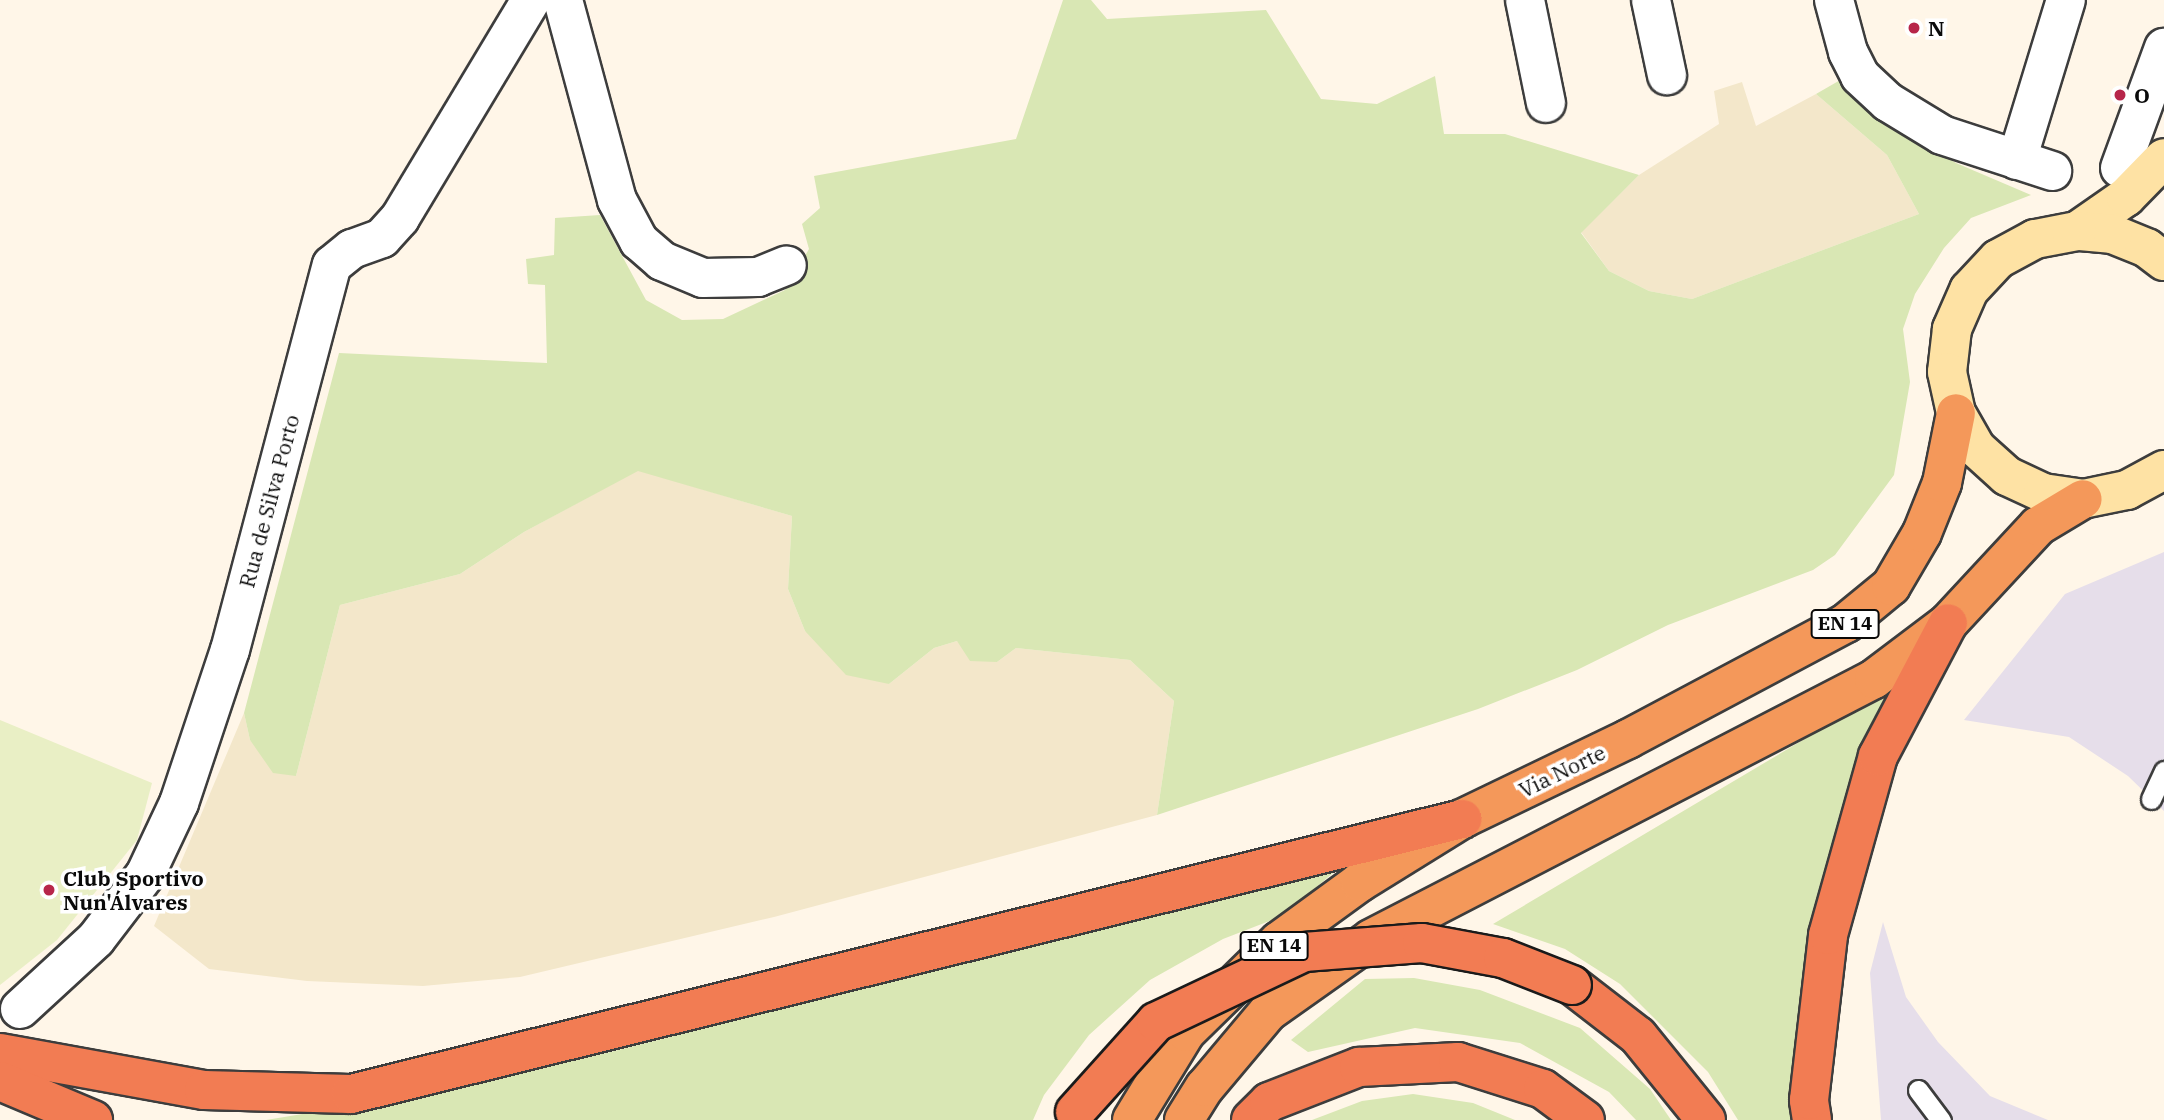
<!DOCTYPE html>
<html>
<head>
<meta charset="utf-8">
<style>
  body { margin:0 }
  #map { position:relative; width:2164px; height:1120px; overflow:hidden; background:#fff6e8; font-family:"IBM Plex Serif",serif }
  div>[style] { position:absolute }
  .industrial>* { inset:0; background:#e6deea }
  .farmland>* { inset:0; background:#f3e7ca }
  .green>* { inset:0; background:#d9e7b4 }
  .pitch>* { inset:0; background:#e9efc5 }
  .roads { filter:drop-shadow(2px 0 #3d3d3d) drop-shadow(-2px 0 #3d3d3d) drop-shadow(0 2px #3d3d3d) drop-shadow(0 -2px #3d3d3d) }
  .service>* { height:19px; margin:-9.5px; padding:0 9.5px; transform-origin:9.5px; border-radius:9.5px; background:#fff }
  .minor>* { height:38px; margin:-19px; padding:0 19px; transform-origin:19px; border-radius:19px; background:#fff }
  .secondary>* { height:38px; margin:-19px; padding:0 19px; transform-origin:19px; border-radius:19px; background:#fee2a4 }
  .trunk>* { height:38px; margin:-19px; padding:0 19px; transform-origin:19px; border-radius:19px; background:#f4985a }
  .motorway>* { height:38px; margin:-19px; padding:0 19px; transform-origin:19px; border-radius:19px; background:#f27c53 }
  .bridges { filter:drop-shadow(2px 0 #1b1b1b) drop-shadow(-2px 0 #1b1b1b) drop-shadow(0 2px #1b1b1b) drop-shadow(0 -2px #1b1b1b) }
  .motorway-bridge>* { height:38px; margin:-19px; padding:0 19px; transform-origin:19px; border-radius:19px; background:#f27c53 }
  .dots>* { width:19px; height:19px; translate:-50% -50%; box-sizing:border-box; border:4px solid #fff; border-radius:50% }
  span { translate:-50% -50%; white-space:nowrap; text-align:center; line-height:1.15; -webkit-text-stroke:7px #fff; paint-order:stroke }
  .shield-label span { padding:2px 5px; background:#fff; border:2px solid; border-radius:5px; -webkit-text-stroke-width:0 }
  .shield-label { font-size:19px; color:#0a0a0a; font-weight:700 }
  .poi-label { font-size:21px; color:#0a0a0a; font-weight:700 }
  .left { translate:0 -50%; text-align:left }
  .street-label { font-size:21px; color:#0a0a0a }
</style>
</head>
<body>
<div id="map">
  <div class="industrial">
    <div style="clip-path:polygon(2164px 552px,2164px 811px,2128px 776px,2069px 737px,1964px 720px,2065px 594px)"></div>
    <div style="clip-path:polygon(1883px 922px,1906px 997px,1938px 1042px,1990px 1096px,2048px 1120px,1881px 1120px,1870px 973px)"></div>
  </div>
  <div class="farmland">
    <div style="clip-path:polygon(1742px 82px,1756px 126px,1816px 94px,1887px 155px,1919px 214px,1692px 299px,1649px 291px,1609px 271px,1581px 232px,1639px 175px,1719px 124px,1714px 91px)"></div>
    <div style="clip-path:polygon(638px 470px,792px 516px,788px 589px,805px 631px,889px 684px,934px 648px,957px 641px,997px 662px,1016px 648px,1130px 660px,1174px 701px,1157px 815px,774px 917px,520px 977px,423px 986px,307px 981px,209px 969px,154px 926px,244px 713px,250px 740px,296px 776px,340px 605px,460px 574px,524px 532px)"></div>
  </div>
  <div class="green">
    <div style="clip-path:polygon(1063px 0,1091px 0,1107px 19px,1266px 10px,1321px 99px,1377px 104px,1435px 76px,1444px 134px,1505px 134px,1639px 175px,1581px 233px,1609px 271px,1649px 291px,1692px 299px,1919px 214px,1887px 155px,1816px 94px,1842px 79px,1898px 125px,1956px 163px,2031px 195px,1971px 218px,1944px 248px,1915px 294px,1903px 329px,1910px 382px,1894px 475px,1835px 555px,1813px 570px,1668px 625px,1577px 670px,1478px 709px,1157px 815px,1174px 701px,1130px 660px,1016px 648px,997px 662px,970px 661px,957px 641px,934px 648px,889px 684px,846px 675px,805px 631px,788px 589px,792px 516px,638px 471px,524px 532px,460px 574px,340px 605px,296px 776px,273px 773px,250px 740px,244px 713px,339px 353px,547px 363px,545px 285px,528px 284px,526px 259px,554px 255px,555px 218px,600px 215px,646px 300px,682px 320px,723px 319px,785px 290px,809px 249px,802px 224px,820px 208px,814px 176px,1016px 139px)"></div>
    <div style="clip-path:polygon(1894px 686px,1855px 777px,1811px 923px,1799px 1004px,1798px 1120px,1738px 1120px,1708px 1072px,1620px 984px,1565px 949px,1493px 924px)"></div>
    <div style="clip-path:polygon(1339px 868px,1282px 916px,1223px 939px,1150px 980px,1089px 1035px,1044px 1095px,1033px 1120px,266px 1120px,442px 1091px,610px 1052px)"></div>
    <div style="clip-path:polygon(1414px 978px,1480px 990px,1580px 1028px,1650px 1089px,1671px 1120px,1636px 1120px,1609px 1092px,1520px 1043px,1415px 1028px,1308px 1052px,1291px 1040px,1365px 979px)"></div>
    <div style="clip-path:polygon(1413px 1094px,1473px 1103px,1515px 1120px,1312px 1120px,1362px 1101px)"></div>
  </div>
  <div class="pitch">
    <div style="clip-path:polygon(0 720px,152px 783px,137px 840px,57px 940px,0 985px)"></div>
  </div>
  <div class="roads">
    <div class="service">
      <div style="left:2151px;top:799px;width:31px;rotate:-65deg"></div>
      <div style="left:1918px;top:1090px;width:38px;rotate:53deg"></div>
    </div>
    <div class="minor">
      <div style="left:563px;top:0;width:207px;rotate:74.9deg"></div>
      <div style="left:617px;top:200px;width:47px;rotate:61.8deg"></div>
      <div style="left:639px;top:241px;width:30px;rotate:41deg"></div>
      <div style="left:662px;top:261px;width:44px;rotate:22.5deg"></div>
      <div style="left:703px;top:278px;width:55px;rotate:-1deg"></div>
      <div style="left:758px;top:277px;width:31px;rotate:-22deg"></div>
      <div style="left:1525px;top:0;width:105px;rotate:78.5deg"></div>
      <div style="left:1651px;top:0;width:77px;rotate:78deg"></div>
      <div style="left:1834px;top:0;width:54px;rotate:74.9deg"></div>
      <div style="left:1848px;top:52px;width:27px;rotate:63deg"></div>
      <div style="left:1860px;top:76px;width:38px;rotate:43deg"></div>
      <div style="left:1888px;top:102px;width:63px;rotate:31.4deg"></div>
      <div style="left:1942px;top:135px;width:116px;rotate:18.1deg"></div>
      <div style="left:2017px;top:160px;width:167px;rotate:-73deg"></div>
      <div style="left:2120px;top:168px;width:128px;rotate:-69.9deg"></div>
      <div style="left:20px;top:1009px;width:103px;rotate:-42.6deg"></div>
      <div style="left:96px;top:939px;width:81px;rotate:-52.6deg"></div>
      <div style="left:145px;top:875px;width:80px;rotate:-64.7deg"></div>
      <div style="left:179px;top:803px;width:161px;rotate:-71.6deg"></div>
      <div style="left:230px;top:650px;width:398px;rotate:-75.2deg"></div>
      <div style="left:332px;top:265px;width:26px;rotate:-39deg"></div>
      <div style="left:352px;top:249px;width:32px;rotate:-20deg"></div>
      <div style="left:382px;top:238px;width:27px;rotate:-48deg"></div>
      <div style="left:400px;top:218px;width:254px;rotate:-59deg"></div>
    </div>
    <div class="secondary">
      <div style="left:2077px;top:231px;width:60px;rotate:-34.8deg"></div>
      <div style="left:2126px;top:197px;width:54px;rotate:-45.7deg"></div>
      <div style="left:2164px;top:261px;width:21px;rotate:-143deg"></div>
      <div style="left:2147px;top:248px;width:37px;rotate:-158deg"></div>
      <div style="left:2113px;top:234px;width:36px;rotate:-175deg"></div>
      <div style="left:2077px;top:231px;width:43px;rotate:169.2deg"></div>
      <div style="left:2035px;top:239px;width:42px;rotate:151.6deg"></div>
      <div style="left:1998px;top:259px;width:42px;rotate:133.1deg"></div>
      <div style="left:1969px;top:290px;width:43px;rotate:113.6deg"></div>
      <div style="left:1952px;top:329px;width:43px;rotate:96.6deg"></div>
      <div style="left:1947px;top:372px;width:42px;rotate:77.6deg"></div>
      <div style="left:1956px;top:413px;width:40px;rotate:60.3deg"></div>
      <div style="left:1976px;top:448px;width:42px;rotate:42.1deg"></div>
      <div style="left:2007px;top:476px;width:40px;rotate:25deg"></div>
      <div style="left:2043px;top:493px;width:40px;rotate:8.5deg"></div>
      <div style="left:2083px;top:499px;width:45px;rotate:-11.6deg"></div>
      <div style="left:2127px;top:490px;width:42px;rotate:-28.4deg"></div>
    </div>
    <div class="trunk">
      <div style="left:1132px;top:1120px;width:103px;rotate:-58.5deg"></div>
      <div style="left:1186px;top:1032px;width:130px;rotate:-44.4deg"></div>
      <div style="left:1279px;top:941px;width:100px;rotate:-36.1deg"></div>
      <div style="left:1360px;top:882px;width:120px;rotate:-31.7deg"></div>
      <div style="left:1462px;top:819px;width:184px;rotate:-25.7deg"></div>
      <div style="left:1628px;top:739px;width:247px;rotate:-28deg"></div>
      <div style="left:1846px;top:623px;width:58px;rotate:-39.4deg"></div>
      <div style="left:1891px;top:586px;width:61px;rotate:-59.7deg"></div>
      <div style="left:1922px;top:533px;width:54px;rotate:-68.2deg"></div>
      <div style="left:1942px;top:483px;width:71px;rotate:-78.7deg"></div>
      <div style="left:1184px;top:1120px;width:39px;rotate:-58deg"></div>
      <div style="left:1205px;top:1087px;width:98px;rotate:-50deg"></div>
      <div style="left:1268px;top:1012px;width:126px;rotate:-35.3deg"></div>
      <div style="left:1371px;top:939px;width:566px;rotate:-27.33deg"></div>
      <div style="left:1874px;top:679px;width:93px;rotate:-37.1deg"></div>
      <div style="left:1948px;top:623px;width:132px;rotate:-47.1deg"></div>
      <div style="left:2038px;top:526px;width:52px;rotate:-31deg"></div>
    </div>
    <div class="motorway">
      <div style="left:1572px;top:985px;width:83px;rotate:37.7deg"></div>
      <div style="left:1638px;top:1036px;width:108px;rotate:51deg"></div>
      <div style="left:0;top:1053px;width:207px;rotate:10.3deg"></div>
      <div style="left:204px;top:1090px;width:147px;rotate:1.6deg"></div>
      <div style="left:351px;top:1094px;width:1145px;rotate:-13.9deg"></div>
      <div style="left:0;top:1081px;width:101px;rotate:22.8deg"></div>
      <div style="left:1251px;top:1120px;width:25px;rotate:-45deg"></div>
      <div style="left:1269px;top:1102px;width:97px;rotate:-21.3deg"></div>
      <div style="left:1359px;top:1067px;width:99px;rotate:-2.9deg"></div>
      <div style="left:1458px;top:1062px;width:89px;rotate:17.6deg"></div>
      <div style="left:1543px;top:1089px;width:52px;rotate:36.4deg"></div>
      <div style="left:1812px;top:1120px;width:20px;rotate:-99deg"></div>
      <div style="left:1809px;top:1100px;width:166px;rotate:-83.4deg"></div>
      <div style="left:1828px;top:935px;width:186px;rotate:-74.4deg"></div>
      <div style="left:1878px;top:756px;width:150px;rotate:-62.2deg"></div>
    </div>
  </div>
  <div class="bridges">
    <div class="motorway-bridge">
      <div style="left:1075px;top:1112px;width:121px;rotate:-48deg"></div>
      <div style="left:1156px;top:1022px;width:164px;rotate:-25.3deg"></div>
      <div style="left:1304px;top:952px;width:118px;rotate:-4.4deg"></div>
      <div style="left:1422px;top:943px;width:82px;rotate:10.5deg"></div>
      <div style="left:1503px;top:958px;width:74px;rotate:21.4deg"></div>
    </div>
  </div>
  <div class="dots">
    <div style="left:1914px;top:28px;background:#b7264a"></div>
    <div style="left:2120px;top:95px;background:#b7264a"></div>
    <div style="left:49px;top:890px;background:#b7264a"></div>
  </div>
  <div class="shield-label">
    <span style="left:1845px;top:624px">EN 14</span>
    <span style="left:1274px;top:946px">EN 14</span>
  </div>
  <div class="poi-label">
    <span class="left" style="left:1928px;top:28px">N</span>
    <span class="left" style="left:2134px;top:95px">O</span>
    <span class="left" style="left:63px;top:890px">Club Sportivo<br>Nun'Álvares</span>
  </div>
  <div class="street-label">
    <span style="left:269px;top:501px;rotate:-75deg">Rua de Silva Porto</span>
    <span style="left:1562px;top:771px;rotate:-26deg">Via Norte</span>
  </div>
</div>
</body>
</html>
